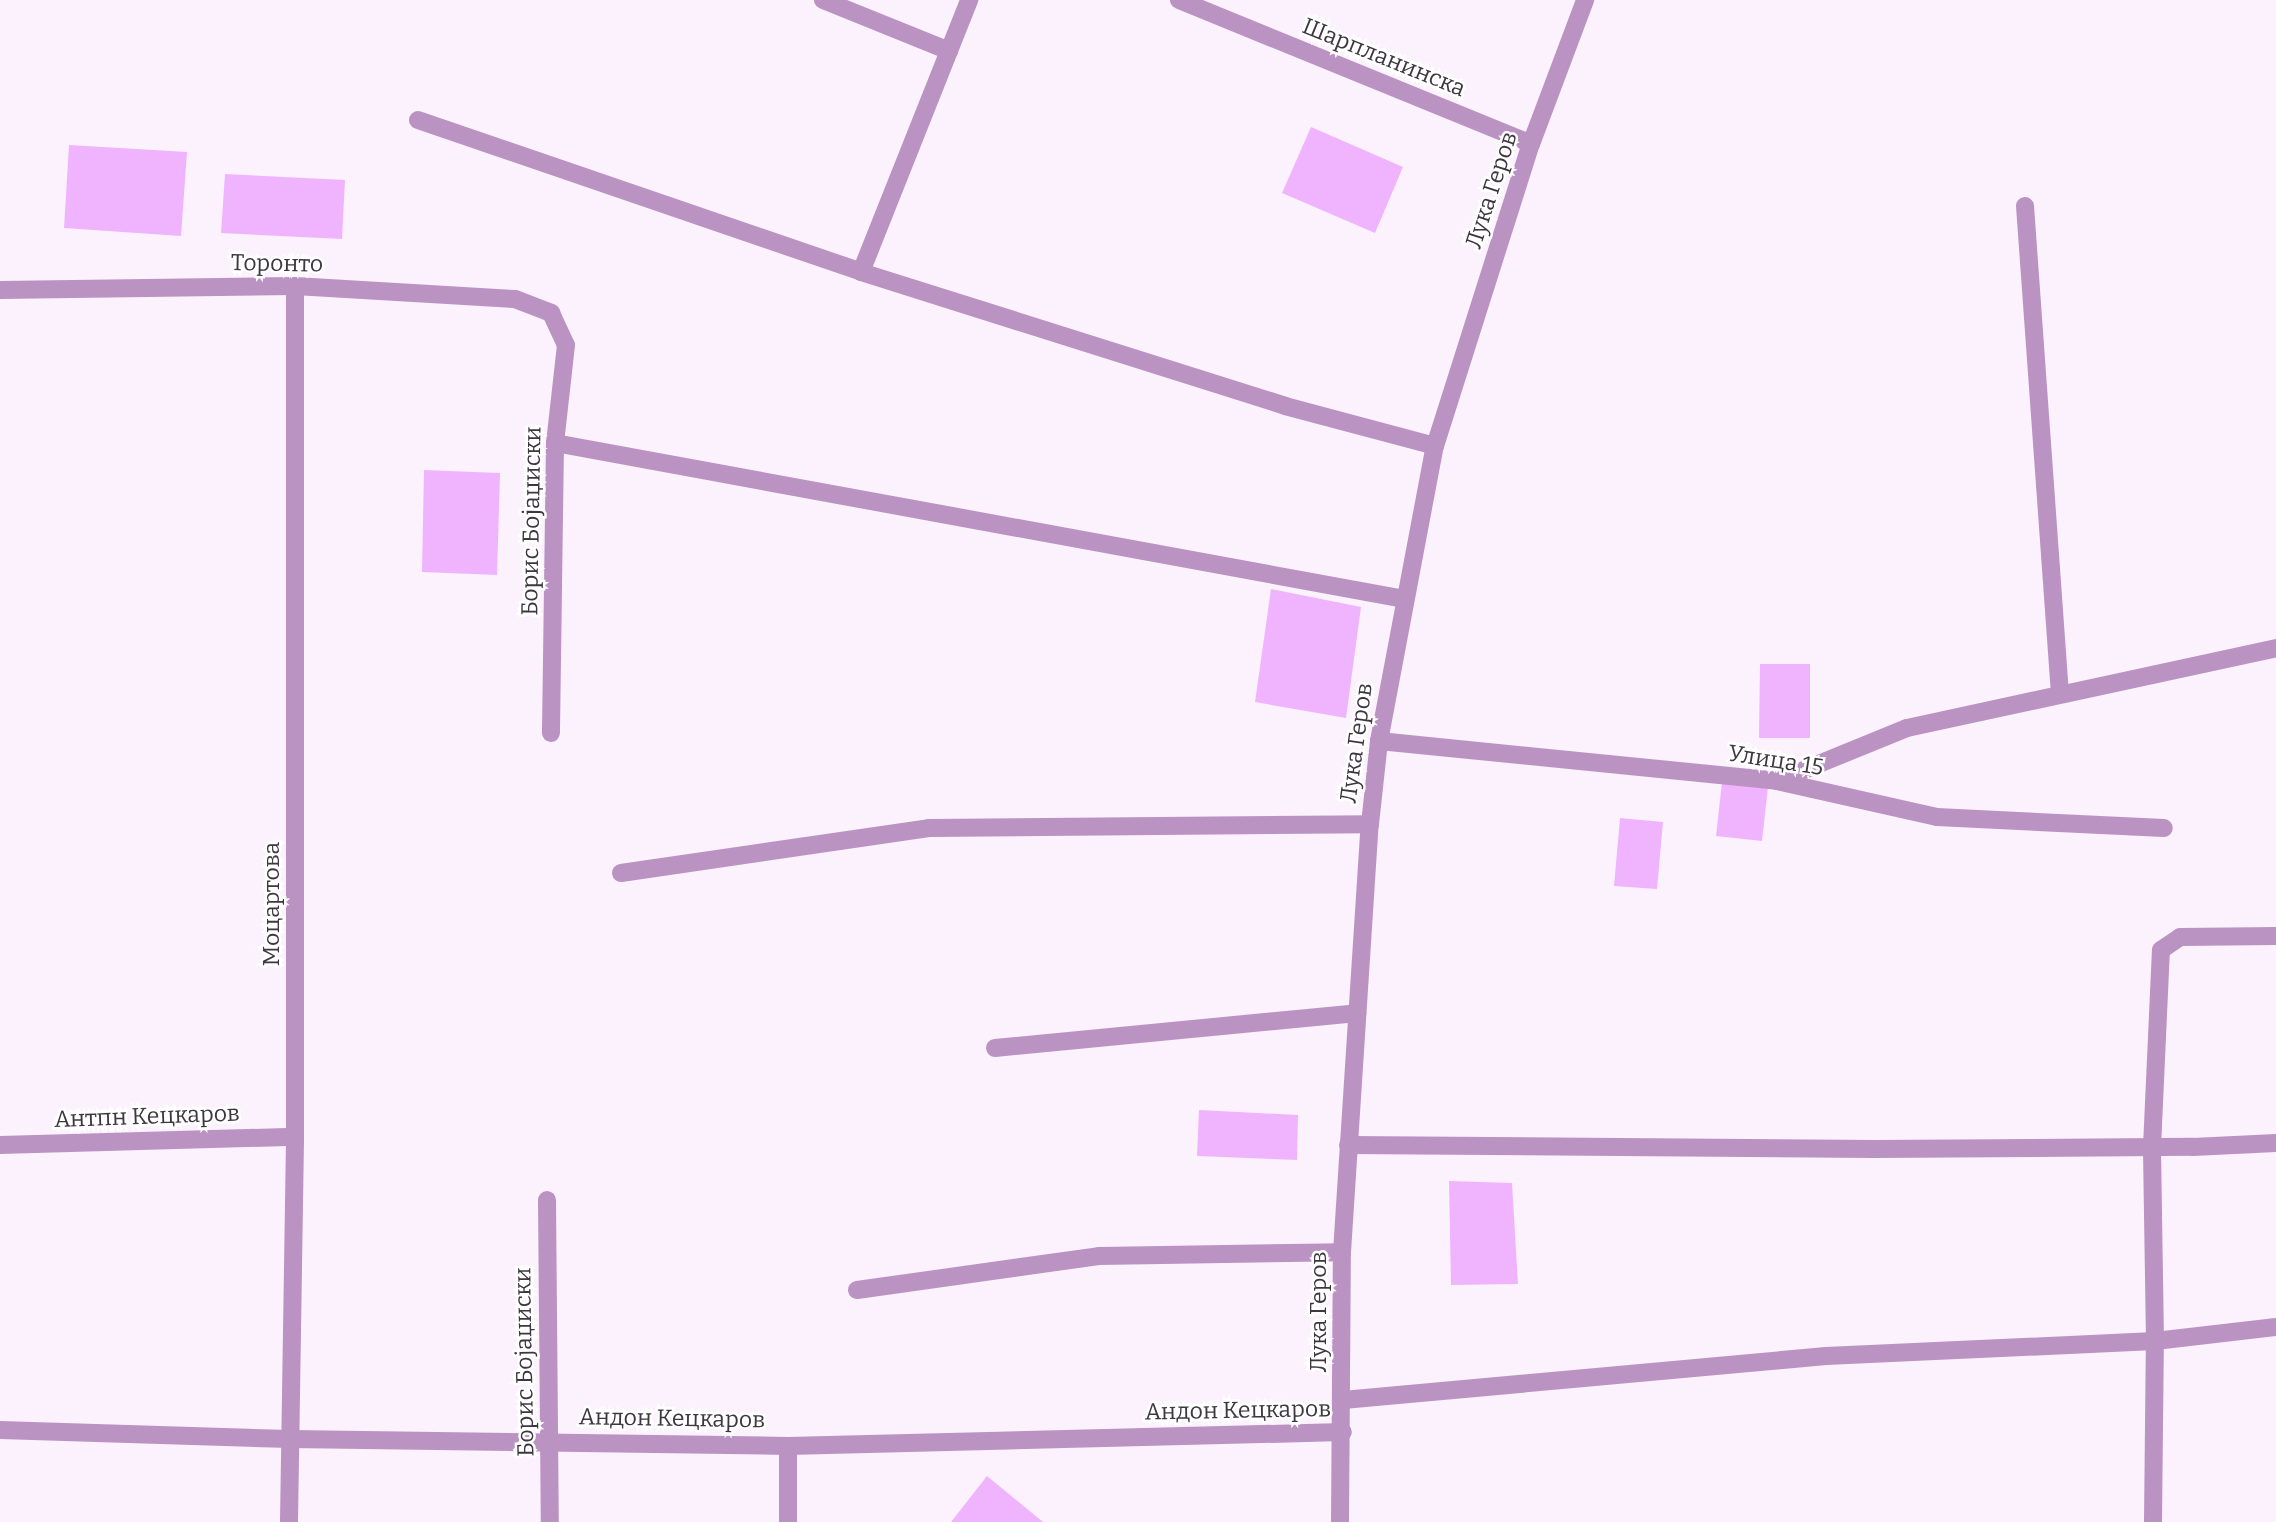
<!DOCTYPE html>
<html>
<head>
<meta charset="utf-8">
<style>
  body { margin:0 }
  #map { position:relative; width:2276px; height:1522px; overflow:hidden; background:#fbf2fd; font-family:Bitter,serif }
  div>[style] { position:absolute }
  .building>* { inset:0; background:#f0b4ff }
  .minor>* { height:18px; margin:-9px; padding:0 9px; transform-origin:9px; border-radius:9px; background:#ba93c3 }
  span { translate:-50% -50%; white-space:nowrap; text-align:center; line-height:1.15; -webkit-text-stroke:5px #fff; paint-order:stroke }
  .street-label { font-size:23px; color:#3d373f }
</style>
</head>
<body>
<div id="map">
  <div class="building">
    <div style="clip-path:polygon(1311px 127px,1403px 167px,1375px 233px,1282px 193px)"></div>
    <div style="clip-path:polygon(69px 145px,187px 152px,181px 236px,64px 228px)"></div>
    <div style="clip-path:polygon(225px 174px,345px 180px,342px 239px,221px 233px)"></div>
    <div style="clip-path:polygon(424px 470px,500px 473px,497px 575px,422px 572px)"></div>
    <div style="clip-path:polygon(1271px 589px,1361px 607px,1346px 718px,1255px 702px)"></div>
    <div style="clip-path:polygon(1760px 664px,1810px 664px,1810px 738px,1759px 738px)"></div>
    <div style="clip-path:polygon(1722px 782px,1768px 787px,1762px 841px,1716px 836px)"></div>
    <div style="clip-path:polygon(1620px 818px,1663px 822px,1657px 889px,1614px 886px)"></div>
    <div style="clip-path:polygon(1199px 1110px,1298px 1115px,1297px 1160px,1197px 1156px)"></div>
    <div style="clip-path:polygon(1449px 1181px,1512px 1183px,1518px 1284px,1451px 1285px)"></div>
    <div style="clip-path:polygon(987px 1476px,1043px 1522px,951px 1522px)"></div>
  </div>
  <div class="minor">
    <div style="left:823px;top:0;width:136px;rotate:22deg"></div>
    <div style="left:1179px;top:0;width:380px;rotate:22.2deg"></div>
    <div style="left:418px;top:120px;width:468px;rotate:18.9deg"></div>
    <div style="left:861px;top:272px;width:293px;rotate:-68.3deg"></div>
    <div style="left:2025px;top:206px;width:489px;rotate:85.9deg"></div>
    <div style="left:861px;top:272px;width:445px;rotate:17.5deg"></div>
    <div style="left:1285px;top:406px;width:155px;rotate:14.9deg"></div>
    <div style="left:0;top:290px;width:295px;rotate:-0.8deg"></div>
    <div style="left:295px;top:286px;width:220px;rotate:3.4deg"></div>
    <div style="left:515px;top:299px;width:39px;rotate:21deg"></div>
    <div style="left:551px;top:313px;width:35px;rotate:65deg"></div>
    <div style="left:566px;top:345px;width:99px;rotate:96.4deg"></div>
    <div style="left:555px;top:443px;width:290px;rotate:90.8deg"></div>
    <div style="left:555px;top:443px;width:863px;rotate:10.41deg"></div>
    <div style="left:1379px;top:741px;width:400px;rotate:5.7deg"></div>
    <div style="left:1777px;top:781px;width:164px;rotate:12.7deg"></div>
    <div style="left:1937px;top:817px;width:227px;rotate:2.8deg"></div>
    <div style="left:1777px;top:781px;width:140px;rotate:-22.2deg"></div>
    <div style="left:1907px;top:728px;width:378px;rotate:-12.2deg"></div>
    <div style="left:621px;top:873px;width:311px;rotate:-8.3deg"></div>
    <div style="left:929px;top:828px;width:441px;rotate:-0.5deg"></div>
    <div style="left:995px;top:1048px;width:364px;rotate:-5.5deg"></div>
    <div style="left:0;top:1145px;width:295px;rotate:-1.6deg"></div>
    <div style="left:1348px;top:1145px;width:526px;rotate:0.44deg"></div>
    <div style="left:1874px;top:1149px;width:319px;rotate:-0.4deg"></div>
    <div style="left:2193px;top:1147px;width:83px;rotate:-2.8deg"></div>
    <div style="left:547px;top:1200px;width:322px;rotate:89.5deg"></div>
    <div style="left:857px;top:1290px;width:244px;rotate:-8deg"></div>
    <div style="left:1099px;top:1256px;width:243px;rotate:-0.9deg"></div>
    <div style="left:1343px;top:1400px;width:485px;rotate:-5.2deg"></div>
    <div style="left:1826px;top:1356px;width:329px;rotate:-2.6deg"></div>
    <div style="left:2155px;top:1341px;width:122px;rotate:-6.6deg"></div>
    <div style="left:0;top:1430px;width:290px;rotate:1.8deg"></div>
    <div style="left:290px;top:1439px;width:498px;rotate:0.8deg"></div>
    <div style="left:788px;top:1446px;width:555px;rotate:-1.44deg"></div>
    <div style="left:788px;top:1446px;width:76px;rotate:90deg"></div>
    <div style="left:289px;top:1522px;width:385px;rotate:-89.1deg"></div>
    <div style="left:295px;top:1137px;width:851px;rotate:-90deg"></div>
    <div style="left:1340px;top:1522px;width:270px;rotate:-89.6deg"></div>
    <div style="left:1342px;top:1252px;width:429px;rotate:-86.3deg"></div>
    <div style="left:1370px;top:824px;width:83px;rotate:-83.8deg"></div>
    <div style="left:1379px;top:741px;width:300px;rotate:-79.3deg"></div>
    <div style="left:1435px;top:446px;width:317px;rotate:-72.4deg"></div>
    <div style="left:1531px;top:144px;width:154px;rotate:-69.4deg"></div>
    <div style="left:2153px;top:1522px;width:181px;rotate:-89.4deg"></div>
    <div style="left:2155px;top:1341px;width:194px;rotate:-90.9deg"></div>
    <div style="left:2152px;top:1147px;width:197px;rotate:-87.4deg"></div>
    <div style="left:2161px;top:950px;width:23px;rotate:-34deg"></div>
    <div style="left:2180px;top:937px;width:96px;rotate:-0.6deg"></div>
  </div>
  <div class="street-label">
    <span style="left:1384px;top:57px;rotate:22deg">Шарпланинска</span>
    <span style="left:1491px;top:190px;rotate:-72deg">Лука Геров</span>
    <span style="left:277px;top:263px;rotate:1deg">Торонто</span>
    <span style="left:531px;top:521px;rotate:-89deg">Борис Бојаџиски</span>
    <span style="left:1356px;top:743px;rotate:-82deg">Лука Геров</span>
    <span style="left:1776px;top:760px;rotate:9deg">Улица 15</span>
    <span style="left:271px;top:904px;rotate:-90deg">Моцартова</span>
    <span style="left:147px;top:1116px;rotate:-2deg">Антпн Кецкаров</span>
    <span style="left:1318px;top:1312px;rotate:-90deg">Лука Геров</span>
    <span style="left:524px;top:1362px;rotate:-91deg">Борис Бојаџиски</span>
    <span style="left:1238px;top:1410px;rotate:-1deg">Андон Кецкаров</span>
    <span style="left:672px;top:1418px;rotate:1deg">Андон Кецкаров</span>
  </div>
</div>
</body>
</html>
